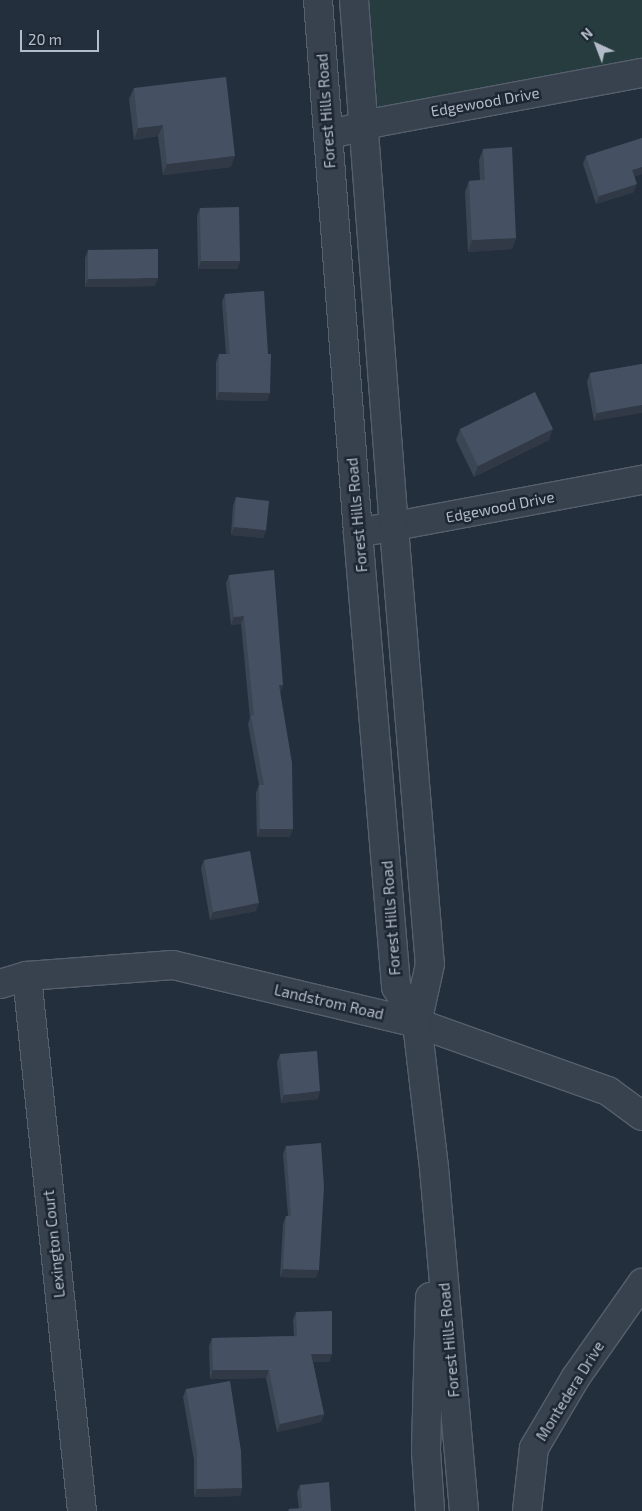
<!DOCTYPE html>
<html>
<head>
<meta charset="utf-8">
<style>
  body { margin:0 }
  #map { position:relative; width:642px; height:1511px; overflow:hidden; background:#242f3e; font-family:"Exo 2",sans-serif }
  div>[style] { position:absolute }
  .green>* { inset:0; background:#263c3f }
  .roads { filter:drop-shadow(1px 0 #565f6c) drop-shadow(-1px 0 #565f6c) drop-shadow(0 1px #565f6c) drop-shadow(0 -1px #565f6c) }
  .minor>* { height:28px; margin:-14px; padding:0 14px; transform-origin:14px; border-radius:14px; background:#38414e }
  .tertiary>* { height:28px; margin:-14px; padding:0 14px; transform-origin:14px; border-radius:14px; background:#38414e }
  .wall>* { inset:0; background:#3b4654 }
  .shaded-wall>* { inset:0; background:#303945 }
  .building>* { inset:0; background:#455162 }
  span { translate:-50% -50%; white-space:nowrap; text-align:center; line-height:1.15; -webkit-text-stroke:5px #1d2633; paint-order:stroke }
  .street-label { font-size:15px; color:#b4bcc9 }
  .north { position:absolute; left:572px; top:20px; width:50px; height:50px; -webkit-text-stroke:4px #1d2633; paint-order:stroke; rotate:317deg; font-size:14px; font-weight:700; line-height:20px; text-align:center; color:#b4bcc9 }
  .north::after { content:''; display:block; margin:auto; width:18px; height:22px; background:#b4bcc9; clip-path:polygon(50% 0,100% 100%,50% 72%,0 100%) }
  .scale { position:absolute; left:20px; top:30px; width:79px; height:22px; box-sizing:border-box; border:2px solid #b4bcc9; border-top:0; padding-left:6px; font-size:15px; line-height:18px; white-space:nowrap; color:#b4bcc9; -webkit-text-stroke:4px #1d2633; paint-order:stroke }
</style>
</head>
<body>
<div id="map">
  <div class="green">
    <div style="clip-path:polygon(369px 0,642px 0,642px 59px,379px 122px)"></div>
  </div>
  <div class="roads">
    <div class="minor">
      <div style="left:328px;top:135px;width:53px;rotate:-14.3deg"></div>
      <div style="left:379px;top:122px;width:268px;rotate:-10.6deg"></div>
      <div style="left:358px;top:533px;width:289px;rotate:-10.6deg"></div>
      <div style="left:27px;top:976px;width:538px;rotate:84.13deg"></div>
      <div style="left:417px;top:1023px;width:203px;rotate:19.6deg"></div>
      <div style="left:608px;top:1091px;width:42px;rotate:36.3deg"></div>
      <div style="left:527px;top:1511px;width:63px;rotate:-83.7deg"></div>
      <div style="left:534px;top:1448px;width:82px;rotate:-59.4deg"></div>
      <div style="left:576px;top:1377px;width:115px;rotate:-54.9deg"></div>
    </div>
    <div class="tertiary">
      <div style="left:318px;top:0;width:534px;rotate:85.71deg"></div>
      <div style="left:358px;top:533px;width:456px;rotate:85.2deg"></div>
      <div style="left:396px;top:987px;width:42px;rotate:59.7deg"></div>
      <div style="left:354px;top:0;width:530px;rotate:85.67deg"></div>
      <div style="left:394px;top:528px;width:437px;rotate:85.3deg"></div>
      <div style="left:430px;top:964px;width:60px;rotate:102.4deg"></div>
      <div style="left:417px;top:1023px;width:146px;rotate:83.3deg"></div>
      <div style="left:434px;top:1168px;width:344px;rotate:85deg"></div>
      <div style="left:0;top:984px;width:28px;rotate:-17deg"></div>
      <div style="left:27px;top:976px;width:146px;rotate:-4.3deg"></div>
      <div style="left:173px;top:965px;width:251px;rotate:13.4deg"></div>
      <div style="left:430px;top:1511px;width:61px;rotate:-93.8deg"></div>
      <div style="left:426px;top:1450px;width:153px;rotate:-88.5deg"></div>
    </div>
  </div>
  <div class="wall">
    <div style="clip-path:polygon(134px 88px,231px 167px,163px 175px,158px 136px,134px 140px,129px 99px)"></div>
    <div style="clip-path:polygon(642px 138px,642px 174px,635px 176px,634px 192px,596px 204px,583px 164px,586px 156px)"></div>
    <div style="clip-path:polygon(483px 149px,516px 238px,512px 249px,468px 252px,465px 192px,469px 181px,480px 180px,479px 160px)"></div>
    <div style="clip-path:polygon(200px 208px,240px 261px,237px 269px,198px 269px,197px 216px)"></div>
    <div style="clip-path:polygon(88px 250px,155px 286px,85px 287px,85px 258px)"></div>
    <div style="clip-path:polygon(225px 294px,267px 401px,216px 400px,216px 362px,219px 354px,226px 354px,222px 302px)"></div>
    <div style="clip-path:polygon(642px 364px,594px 421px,587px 382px,590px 373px)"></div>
    <div style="clip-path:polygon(460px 429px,549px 440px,474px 477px,456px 440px)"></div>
    <div style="clip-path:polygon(236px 497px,266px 530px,263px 538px,231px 535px,233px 506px)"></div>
    <div style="clip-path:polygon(229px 575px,283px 685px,280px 693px,290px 837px,257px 837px,256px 793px,259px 785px,248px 724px,250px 718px,241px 624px,231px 625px,226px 583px)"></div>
    <div style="clip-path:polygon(204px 860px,256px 911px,210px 920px,201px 868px)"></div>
    <div style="clip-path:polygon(280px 1054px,318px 1099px,281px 1103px,277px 1062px)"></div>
    <div style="clip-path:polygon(286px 1146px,316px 1278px,280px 1277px,283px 1224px,286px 1216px,288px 1216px,283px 1154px)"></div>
    <div style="clip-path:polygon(296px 1312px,332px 1354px,329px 1362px,313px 1362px,324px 1414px,321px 1422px,277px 1432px,266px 1378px,210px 1379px,209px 1346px,212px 1338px,294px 1336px,293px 1320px)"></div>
    <div style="clip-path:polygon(186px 1389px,242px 1488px,240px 1496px,194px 1497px,194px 1460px,183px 1397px)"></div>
    <div style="clip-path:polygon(300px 1485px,331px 1511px,288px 1511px,289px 1509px,299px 1509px,297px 1493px)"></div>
  </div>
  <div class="shaded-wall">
    <div style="clip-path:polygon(163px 125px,158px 136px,134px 140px,138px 128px)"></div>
    <div style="clip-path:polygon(235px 156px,231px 167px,163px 175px,167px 164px)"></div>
    <div style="clip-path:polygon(642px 167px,642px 174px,630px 178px,632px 170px)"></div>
    <div style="clip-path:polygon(637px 184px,634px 192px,596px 204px,599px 196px)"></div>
    <div style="clip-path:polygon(516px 238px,512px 249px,468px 252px,472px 240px)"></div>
    <div style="clip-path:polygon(201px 261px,240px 261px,237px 269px,198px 269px)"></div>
    <div style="clip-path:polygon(158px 278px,155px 286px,85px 287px,88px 279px)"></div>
    <div style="clip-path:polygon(219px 392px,270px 393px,267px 401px,216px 400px)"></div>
    <div style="clip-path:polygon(642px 405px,642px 413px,594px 421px,597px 413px)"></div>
    <div style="clip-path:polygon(553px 429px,549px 440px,474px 477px,478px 466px)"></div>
    <div style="clip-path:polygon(234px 527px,266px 530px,263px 538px,231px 535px)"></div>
    <div style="clip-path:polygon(244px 616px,241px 624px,231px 625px,234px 617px)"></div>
    <div style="clip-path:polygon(279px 685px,283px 685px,280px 693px,276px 693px)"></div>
    <div style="clip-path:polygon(260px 829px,293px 829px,290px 837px,257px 837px)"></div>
    <div style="clip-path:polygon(259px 903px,256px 911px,210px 920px,213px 912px)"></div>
    <div style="clip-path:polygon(320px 1091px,318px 1099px,281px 1103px,284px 1095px)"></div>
    <div style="clip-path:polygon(283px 1269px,319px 1270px,316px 1278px,280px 1277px)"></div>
    <div style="clip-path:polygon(311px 1354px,332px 1354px,329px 1362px,309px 1362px)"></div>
    <div style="clip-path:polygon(213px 1370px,269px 1370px,266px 1378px,210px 1379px)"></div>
    <div style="clip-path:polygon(324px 1414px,321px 1422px,277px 1432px,280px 1424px)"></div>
    <div style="clip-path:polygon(242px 1488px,240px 1496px,194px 1497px,197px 1489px)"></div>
  </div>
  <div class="building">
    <div style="clip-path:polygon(226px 77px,235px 156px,167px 164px,163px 125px,138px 128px,134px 88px)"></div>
    <div style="clip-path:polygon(642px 138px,642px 167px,632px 170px,637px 184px,599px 196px,586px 156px)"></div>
    <div style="clip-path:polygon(512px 147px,516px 238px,472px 240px,469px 181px,485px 180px,483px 149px)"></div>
    <div style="clip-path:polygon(239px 207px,240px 261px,201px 261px,200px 208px)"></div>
    <div style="clip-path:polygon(158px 249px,158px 278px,88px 279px,88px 250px)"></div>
    <div style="clip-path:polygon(264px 291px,268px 354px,271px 354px,270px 393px,219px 392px,219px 354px,230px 354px,225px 294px)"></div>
    <div style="clip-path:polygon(642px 364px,642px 405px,597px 413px,590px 373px)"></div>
    <div style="clip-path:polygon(535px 392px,553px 429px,478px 466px,460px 429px)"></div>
    <div style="clip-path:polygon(236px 497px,269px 501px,266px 530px,234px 527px)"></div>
    <div style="clip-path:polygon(274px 570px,283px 685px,279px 685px,292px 763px,293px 829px,260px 829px,259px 785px,264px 785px,251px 716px,254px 715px,244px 616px,234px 617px,229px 575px)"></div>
    <div style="clip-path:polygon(250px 851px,259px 903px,213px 912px,204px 860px)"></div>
    <div style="clip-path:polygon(317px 1051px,320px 1091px,284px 1095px,280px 1054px)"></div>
    <div style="clip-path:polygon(321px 1143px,324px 1187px,319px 1270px,283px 1269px,286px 1216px,291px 1216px,286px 1146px)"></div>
    <div style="clip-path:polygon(332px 1311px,332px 1354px,311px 1354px,324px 1414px,280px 1424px,269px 1370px,213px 1370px,212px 1338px,297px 1336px,296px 1312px)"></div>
    <div style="clip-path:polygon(230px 1381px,241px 1451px,242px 1488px,197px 1489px,197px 1452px,186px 1389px)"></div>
    <div style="clip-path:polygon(329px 1482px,331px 1511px,289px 1511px,289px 1509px,302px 1508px,300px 1485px)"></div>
  </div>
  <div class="street-label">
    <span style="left:485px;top:102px;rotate:-10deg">Edgewood Drive</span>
    <span style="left:326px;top:111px;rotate:-94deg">Forest Hills Road</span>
    <span style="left:500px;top:507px;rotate:-11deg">Edgewood Drive</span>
    <span style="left:357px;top:515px;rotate:-95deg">Forest Hills Road</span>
    <span style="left:391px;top:918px;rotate:-94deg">Forest Hills Road</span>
    <span style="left:329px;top:1002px;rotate:13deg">Landstrom Road</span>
    <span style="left:54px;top:1244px;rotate:-96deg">Lexington Court</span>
    <span style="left:449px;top:1340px;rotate:-95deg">Forest Hills Road</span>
    <span style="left:570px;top:1391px;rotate:-58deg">Montedera Drive</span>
  </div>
  <div class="north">N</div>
  <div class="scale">20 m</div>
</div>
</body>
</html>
